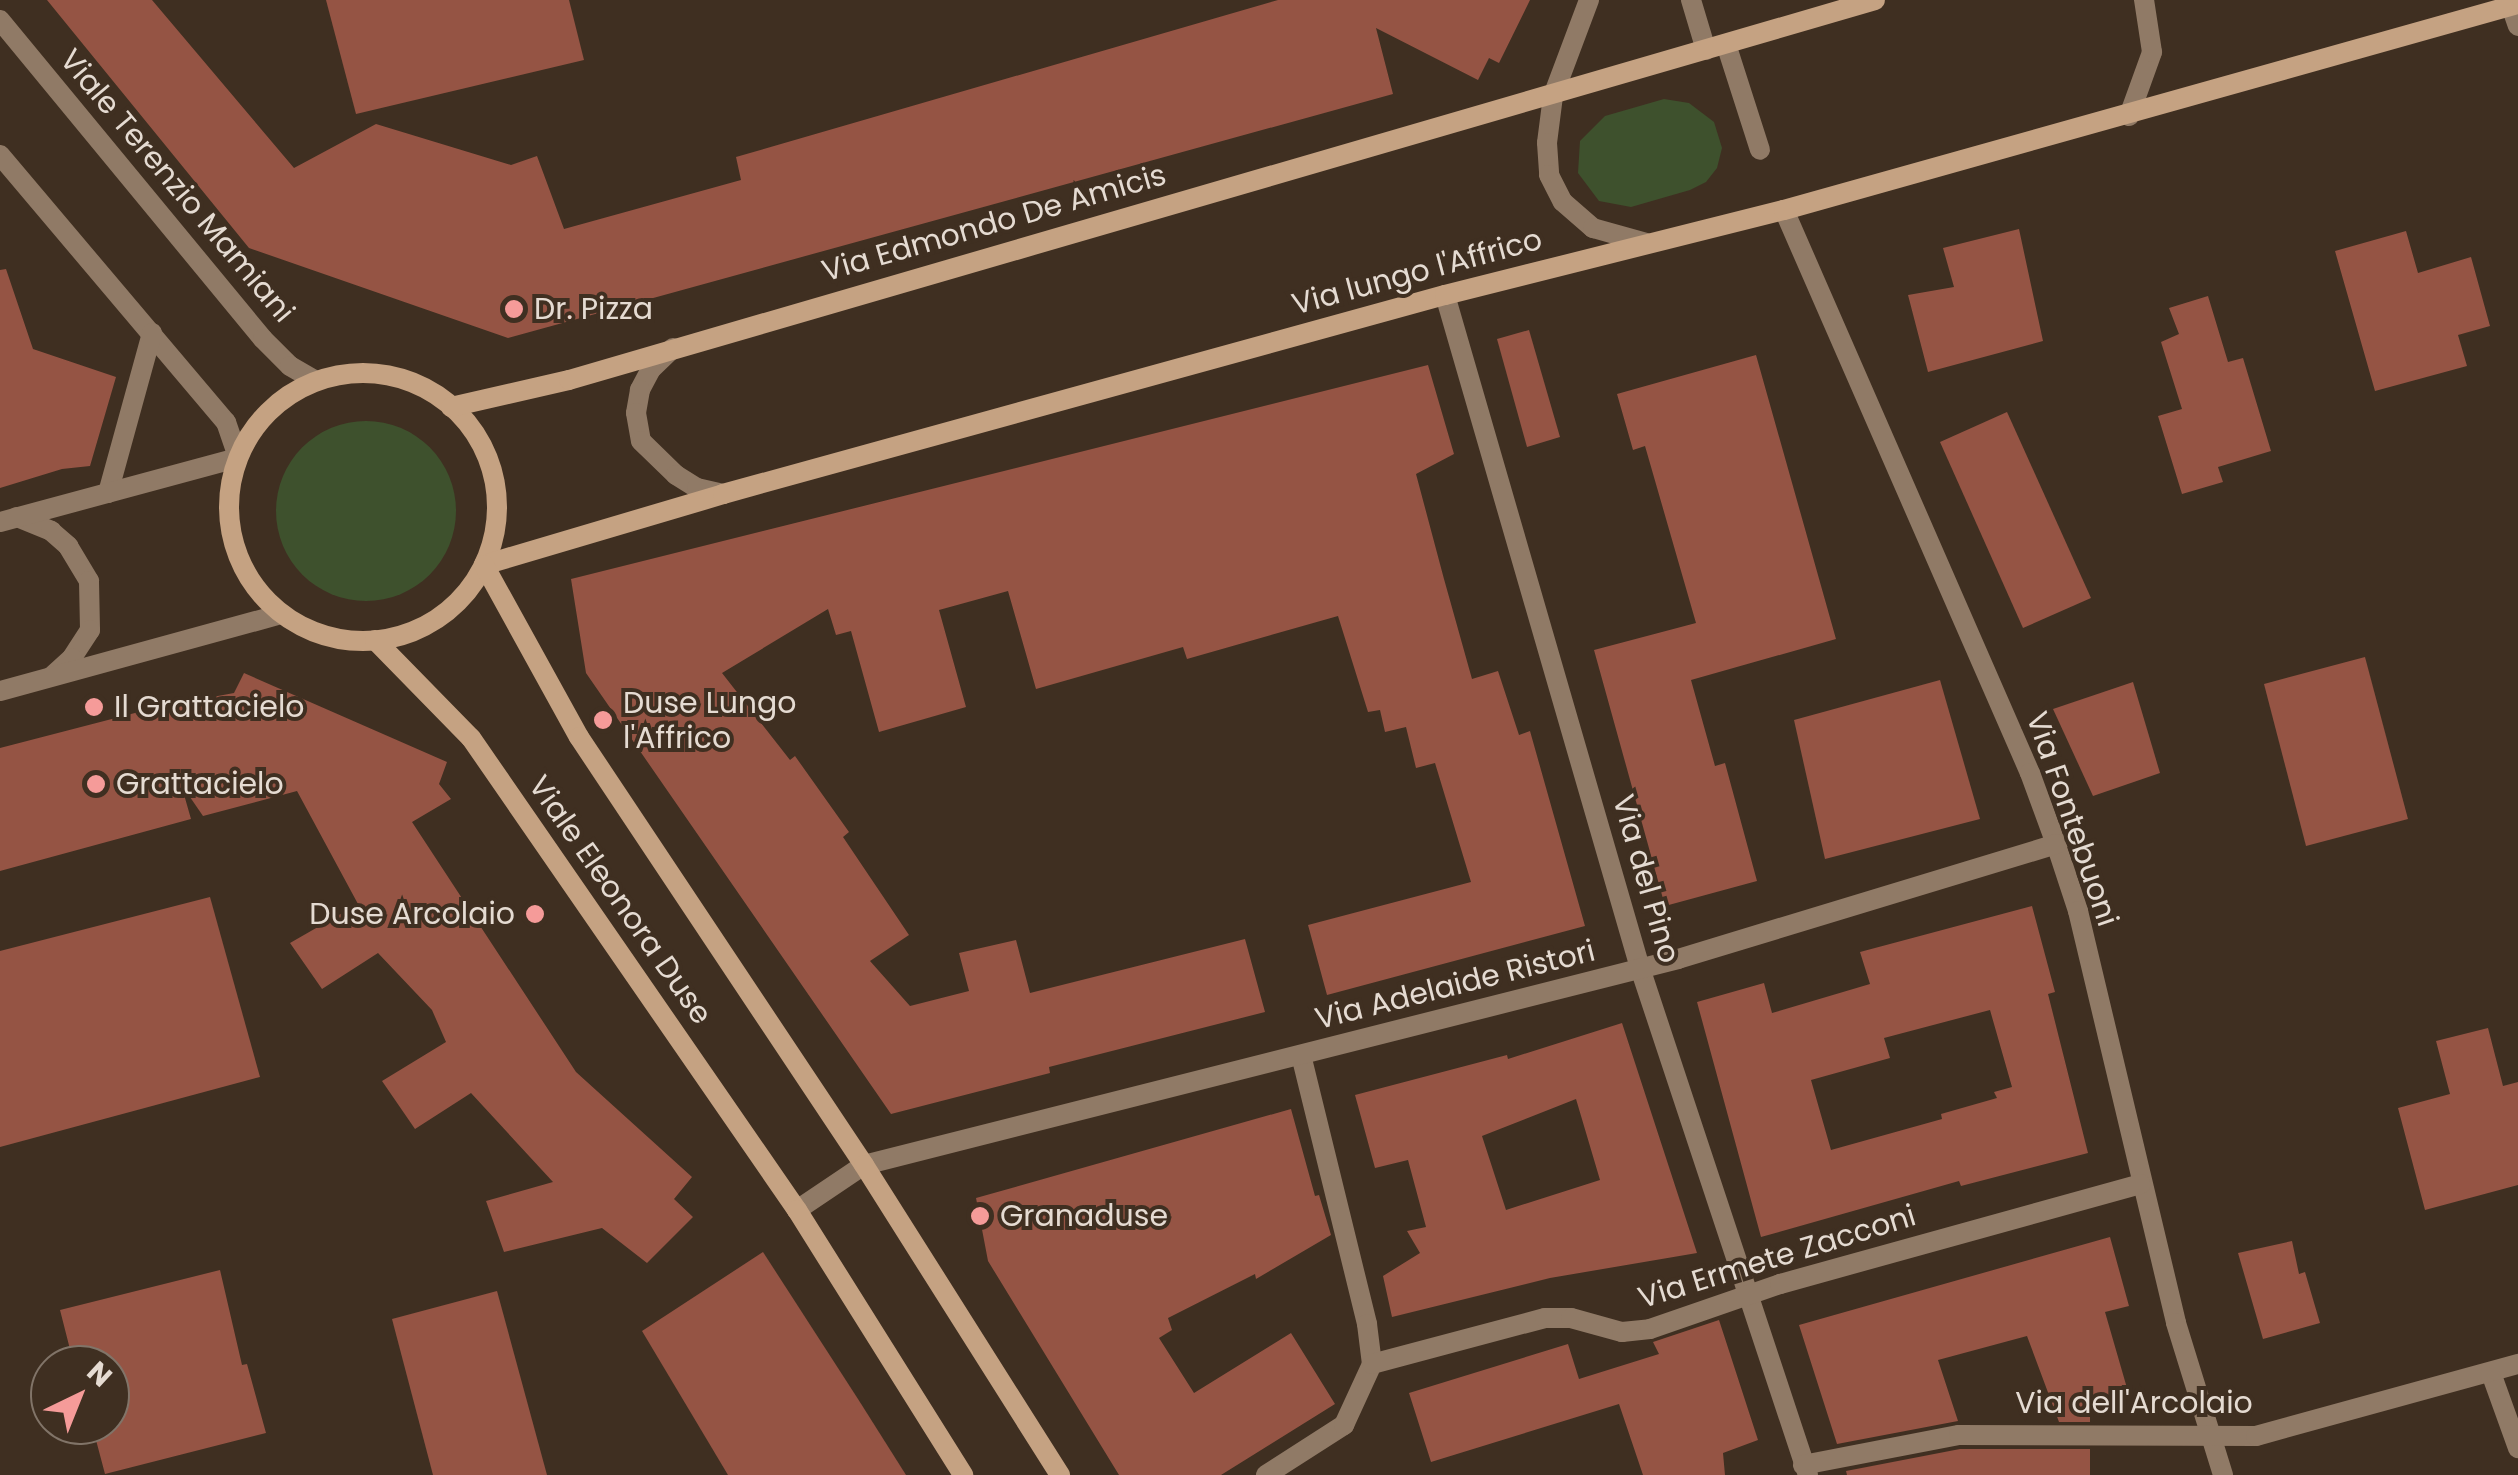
<!DOCTYPE html>
<html>
<head>
<meta charset="utf-8">
<style>
  body { margin:0 }
  #map { position:relative; width:2518px; height:1475px; overflow:hidden; background:#3f2f21; font-family:Poppins,sans-serif }
  div>[style] { position:absolute }
  .green>* { inset:0; background:#3e512d }
  .round { border-radius:50% }
  .building>* { inset:0; background:#955444 }
  .service>* { height:20px; margin:-10px; padding:0 10px; transform-origin:10px; border-radius:10px; background:#907a66 }
  .minor>* { height:20px; margin:-10px; padding:0 10px; transform-origin:10px; border-radius:10px; background:#907a66 }
  .tertiary>* { height:20px; margin:-10px; padding:0 10px; transform-origin:10px; border-radius:10px; background:#907a66 }
  .secondary>* { height:20px; margin:-10px; padding:0 10px; transform-origin:10px; border-radius:10px; background:#c5a282 }
  .secondary>.ring { margin:-10px; padding:0; box-sizing:content-box; background:none; border:20px solid #c5a282; border-radius:50% }
  .dots>* { width:28px; height:28px; translate:-50% -50%; box-sizing:border-box; border:5px solid #3f2f21; border-radius:50% }
  span { translate:-50% -50%; white-space:nowrap; text-align:center; line-height:1.15; -webkit-text-stroke:8px #3f2f21; paint-order:stroke }
  .street-label { font-size:30px; color:#e5dbd2 }
  .poi-label { font-size:30px; color:#e5dbd2 }
  .left { translate:0 -50%; text-align:left }
  .right { translate:-100% -50%; text-align:right }
  .north { position:absolute; left:30px; top:1345px; width:100px; height:100px; box-sizing:border-box; background:#3f2f21; border:2px solid #817468; border-radius:50%; rotate:43deg; font-size:28px; font-weight:700; line-height:40px; text-align:center; color:#e5dbd2 }
  .north::after { content:''; display:block; margin:auto; width:35px; height:45px; background:#f59b99; clip-path:polygon(50% 0,100% 100%,50% 72%,0 100%) }
</style>
</head>
<body>
<div id="map">
  <div class="green">
    <div style="clip-path:polygon(1664px 99px,1689px 103px,1714px 122px,1722px 148px,1717px 168px,1706px 182px,1690px 190px,1631px 207px,1599px 201px,1578px 173px,1580px 141px,1605px 116px)"></div>
    <div class="round" style="left:276px;top:421px;width:180px;height:180px"></div>
  </div>
  <div class="building">
    <div style="clip-path:polygon(47px 0,152px 0,294px 168px,376px 124px,511px 165px,537px 156px,564px 229px,741px 180px,736px 157px,1278px 0,1530px 0,1499px 63px,1489px 58px,1478px 80px,1376px 28px,1393px 94px,508px 338px,249px 248px)"></div>
    <div style="clip-path:polygon(326px 0,569px 0,584px 60px,356px 114px)"></div>
    <div style="clip-path:polygon(2019px 229px,2043px 341px,1928px 372px,1908px 295px,1954px 287px,1943px 248px)"></div>
    <div style="clip-path:polygon(2406px 231px,2418px 273px,2471px 257px,2490px 326px,2458px 335px,2467px 366px,2375px 391px,2335px 251px)"></div>
    <div style="clip-path:polygon(6px 269px,33px 349px,116px 377px,90px 466px,62px 469px,0 488px,0 270px)"></div>
    <div style="clip-path:polygon(2208px 296px,2228px 362px,2243px 358px,2271px 451px,2218px 467px,2223px 482px,2182px 494px,2158px 416px,2182px 409px,2161px 342px,2179px 334px,2169px 308px)"></div>
    <div style="clip-path:polygon(1529px 330px,1560px 437px,1527px 447px,1497px 339px)"></div>
    <div style="clip-path:polygon(1756px 355px,1836px 639px,1691px 680px,1715px 766px,1725px 763px,1757px 881px,1665px 906px,1594px 650px,1696px 623px,1645px 446px,1633px 450px,1617px 394px)"></div>
    <div style="clip-path:polygon(1428px 365px,1454px 454px,1416px 474px,1444px 579px,1472px 679px,1498px 671px,1519px 735px,1530px 731px,1585px 926px,1327px 995px,1308px 925px,1471px 882px,1435px 763px,1416px 768px,1406px 727px,1385px 732px,1380px 710px,1368px 712px,1338px 616px,1187px 659px,1183px 647px,1036px 689px,1008px 591px,939px 610px,966px 707px,879px 732px,851px 631px,836px 635px,828px 609px,722px 673px,790px 760px,795px 756px,849px 832px,843px 837px,909px 935px,870px 961px,910px 1006px,969px 991px,959px 953px,1016px 940px,1030px 993px,1245px 939px,1265px 1012px,1049px 1067px,1050px 1073px,891px 1114px,586px 673px,571px 579px)"></div>
    <div style="clip-path:polygon(2007px 412px,2091px 598px,2023px 628px,1940px 442px)"></div>
    <div style="clip-path:polygon(2365px 657px,2408px 819px,2306px 846px,2264px 684px)"></div>
    <div style="clip-path:polygon(244px 673px,447px 762px,439px 784px,451px 799px,412px 822px,576px 1072px,692px 1177px,674px 1199px,693px 1217px,647px 1263px,602px 1228px,504px 1252px,486px 1201px,553px 1182px,471px 1093px,415px 1129px,382px 1081px,446px 1042px,432px 1010px,378px 953px,322px 989px,290px 943px,358px 904px,297px 791px,203px 816px,181px 784px,191px 819px,0 871px,0 748px,158px 707px,234px 693px)"></div>
    <div style="clip-path:polygon(1940px 680px,1980px 819px,1825px 859px,1794px 720px)"></div>
    <div style="clip-path:polygon(2133px 682px,2160px 773px,2093px 796px,2053px 709px)"></div>
    <div style="clip-path:polygon(210px 897px,260px 1077px,0 1147px,0 951px)"></div>
    <div style="clip-path:polygon(evenodd,2032px 906px,2055px 992px,2048px 994px,2088px 1153px,1961px 1186px,1959px 1181px,1761px 1237px,1697px 1002px,1764px 983px,1772px 1013px,1870px 984px,1860px 952px,2032px 906px,1990px 1010px,2012px 1087px,1994px 1092px,1997px 1098px,1941px 1114px,1942px 1119px,1831px 1150px,1811px 1080px,1890px 1058px,1884px 1038px,1990px 1010px)"></div>
    <div style="clip-path:polygon(evenodd,1622px 1023px,1697px 1253px,1550px 1278px,1392px 1317px,1383px 1276px,1420px 1253px,1407px 1231px,1426px 1227px,1408px 1160px,1375px 1168px,1355px 1095px,1507px 1055px,1508px 1059px,1622px 1023px,1576px 1099px,1600px 1180px,1506px 1210px,1482px 1136px,1576px 1099px)"></div>
    <div style="clip-path:polygon(2488px 1028px,2503px 1086px,2518px 1082px,2518px 1185px,2425px 1210px,2398px 1108px,2450px 1094px,2436px 1041px)"></div>
    <div style="clip-path:polygon(1291px 1109px,1315px 1196px,1319px 1195px,1331px 1235px,1256px 1279px,1255px 1274px,1168px 1318px,1172px 1330px,1159px 1338px,1194px 1393px,1291px 1333px,1335px 1404px,1221px 1475px,1119px 1475px,988px 1261px,976px 1198px)"></div>
    <div style="clip-path:polygon(2110px 1237px,2129px 1306px,2105px 1312px,2129px 1395px,2090px 1407px,2090px 1422px,2059px 1422px,2027px 1336px,1938px 1360px,1958px 1421px,1837px 1444px,1799px 1325px)"></div>
    <div style="clip-path:polygon(2292px 1241px,2299px 1274px,2305px 1272px,2320px 1323px,2263px 1339px,2238px 1253px)"></div>
    <div style="clip-path:polygon(763px 1252px,858px 1399px,906px 1475px,728px 1475px,642px 1331px)"></div>
    <div style="clip-path:polygon(220px 1270px,242px 1365px,247px 1364px,266px 1433px,105px 1474px,92px 1425px,110px 1425px,110px 1365px,74px 1365px,60px 1310px)"></div>
    <div style="clip-path:polygon(497px 1291px,547px 1475px,433px 1475px,392px 1319px)"></div>
    <div style="clip-path:polygon(1719px 1320px,1758px 1440px,1723px 1453px,1725px 1475px,1643px 1475px,1619px 1404px,1431px 1462px,1409px 1393px,1568px 1344px,1579px 1379px,1659px 1354px,1653px 1342px)"></div>
    <div style="clip-path:polygon(1960px 1449px,2090px 1449px,2090px 1475px,1847px 1475px,1846px 1471px)"></div>
  </div>
  <div class="service">
    <div style="left:1726px;top:44px;width:111px;rotate:72.2deg"></div>
    <div style="left:2491px;top:1373px;width:80px;rotate:70.2deg"></div>
  </div>
  <div class="minor">
    <div style="left:1589px;top:0;width:103px;rotate:110.6deg"></div>
    <div style="left:1553px;top:96px;width:47px;rotate:97.3deg"></div>
    <div style="left:1547px;top:143px;width:32px;rotate:86deg"></div>
    <div style="left:1549px;top:175px;width:30px;rotate:63deg"></div>
    <div style="left:1563px;top:202px;width:40px;rotate:41deg"></div>
    <div style="left:1593px;top:228px;width:55px;rotate:15.8deg"></div>
    <div style="left:1691px;top:0;width:52px;rotate:73.3deg"></div>
    <div style="left:2511px;top:6px;width:21px;rotate:71deg"></div>
    <div style="left:0;top:20px;width:413px;rotate:50.5deg"></div>
    <div style="left:263px;top:339px;width:38px;rotate:45deg"></div>
    <div style="left:290px;top:366px;width:30px;rotate:30deg"></div>
    <div style="left:2129px;top:116px;width:68px;rotate:-70.2deg"></div>
    <div style="left:2152px;top:52px;width:53px;rotate:-98.7deg"></div>
    <div style="left:0;top:155px;width:350px;rotate:49.8deg"></div>
    <div style="left:226px;top:422px;width:34px;rotate:71deg"></div>
    <div style="left:1784px;top:210px;width:614px;rotate:66.4deg"></div>
    <div style="left:2030px;top:773px;width:76px;rotate:69.9deg"></div>
    <div style="left:2056px;top:844px;width:71px;rotate:71.8deg"></div>
    <div style="left:2078px;top:911px;width:423px;rotate:76.6deg"></div>
    <div style="left:2176px;top:1323px;width:159px;rotate:72.8deg"></div>
    <div style="left:1445px;top:295px;width:701px;rotate:73.84deg"></div>
    <div style="left:1640px;top:968px;width:534px;rotate:71.67deg"></div>
    <div style="left:673px;top:348px;width:30px;rotate:136deg"></div>
    <div style="left:651px;top:369px;width:24px;rotate:118deg"></div>
    <div style="left:640px;top:390px;width:23px;rotate:100deg"></div>
    <div style="left:636px;top:413px;width:28px;rotate:80deg"></div>
    <div style="left:641px;top:441px;width:49px;rotate:44.2deg"></div>
    <div style="left:676px;top:475px;width:25px;rotate:32deg"></div>
    <div style="left:697px;top:488px;width:27px;rotate:13deg"></div>
    <div style="left:108px;top:493px;width:166px;rotate:-74.6deg"></div>
    <div style="left:17px;top:517px;width:37px;rotate:22deg"></div>
    <div style="left:51px;top:531px;width:23px;rotate:41deg"></div>
    <div style="left:68px;top:546px;width:41px;rotate:59deg"></div>
    <div style="left:89px;top:581px;width:49px;rotate:88.8deg"></div>
    <div style="left:90px;top:630px;width:33px;rotate:123deg"></div>
    <div style="left:72px;top:658px;width:27px;rotate:138deg"></div>
    <div style="left:1301px;top:1055px;width:277px;rotate:76.2deg"></div>
    <div style="left:1367px;top:1324px;width:40px;rotate:82.9deg"></div>
    <div style="left:797px;top:1210px;width:81px;rotate:-33.9deg"></div>
    <div style="left:864px;top:1165px;width:840px;rotate:-14.2deg"></div>
    <div style="left:1678px;top:959px;width:395px;rotate:-16.9deg"></div>
    <div style="left:1803px;top:1465px;width:159px;rotate:-10.9deg"></div>
    <div style="left:1959px;top:1435px;width:297px;rotate:0.2deg"></div>
    <div style="left:2256px;top:1436px;width:272px;rotate:-15.4deg"></div>
    <div style="left:1266px;top:1475px;width:93px;rotate:-32.7deg"></div>
    <div style="left:1344px;top:1425px;width:67px;rotate:-65.3deg"></div>
    <div style="left:1372px;top:1364px;width:179px;rotate:-14.9deg"></div>
    <div style="left:1545px;top:1318px;width:26px"></div>
    <div style="left:1571px;top:1318px;width:53px;rotate:15.4deg"></div>
    <div style="left:1622px;top:1332px;width:28px;rotate:-6deg"></div>
    <div style="left:1650px;top:1329px;width:138px;rotate:-19.1deg"></div>
    <div style="left:1780px;top:1284px;width:374px;rotate:-15.5deg"></div>
  </div>
  <div class="tertiary">
    <div style="left:0;top:522px;width:245px;rotate:-15.1deg"></div>
    <div style="left:0;top:691px;width:292px;rotate:-15.3deg"></div>
  </div>
  <div class="secondary">
    <div class="ring" style="left:229px;top:373px;width:248px;height:248px"></div>
    <div style="left:451px;top:407px;width:121px;rotate:-12.9deg"></div>
    <div style="left:569px;top:380px;width:1360px;rotate:-16.22deg"></div>
    <div style="left:484px;top:565px;width:249px;rotate:-16.5deg"></div>
    <div style="left:723px;top:494px;width:749px;rotate:-15.41deg"></div>
    <div style="left:1445px;top:295px;width:349px;rotate:-14.1deg"></div>
    <div style="left:1784px;top:210px;width:762px;rotate:-15.68deg"></div>
    <div style="left:484px;top:565px;width:196px;rotate:61.1deg"></div>
    <div style="left:579px;top:737px;width:514px;rotate:56.34deg"></div>
    <div style="left:864px;top:1165px;width:367px;rotate:57.7deg"></div>
    <div style="left:375px;top:640px;width:137px;rotate:45.6deg"></div>
    <div style="left:471px;top:738px;width:574px;rotate:55.37deg"></div>
    <div style="left:797px;top:1210px;width:313px;rotate:57.9deg"></div>
  </div>
  <div class="dots">
    <div style="left:514px;top:309px;background:#f59b99"></div>
    <div style="left:94px;top:707px;background:#f59b99"></div>
    <div style="left:603px;top:720px;background:#f59b99"></div>
    <div style="left:96px;top:784px;background:#f59b99"></div>
    <div style="left:535px;top:914px;background:#f59b99"></div>
    <div style="left:980px;top:1216px;background:#f59b99"></div>
  </div>
  <div class="street-label">
    <span style="left:177px;top:186px;rotate:50deg">Viale Terenzio Mamiani</span>
    <span style="left:994px;top:223px;rotate:-16deg">Via Edmondo De Amicis</span>
    <span style="left:1417px;top:272px;rotate:-15deg">Via lungo l'Affrico</span>
    <span style="left:2072px;top:819px;rotate:71deg">Via Fontebuoni</span>
    <span style="left:1646px;top:879px;rotate:74deg">Via del Pino</span>
    <span style="left:620px;top:900px;rotate:55deg">Viale Eleonora Duse</span>
    <span style="left:1455px;top:985px;rotate:-14deg">Via Adelaide Ristori</span>
    <span style="left:1777px;top:1257px;rotate:-17deg">Via Ermete Zacconi</span>
    <span style="left:2134px;top:1403px">Via dell'Arcolaio</span>
  </div>
  <div class="poi-label">
    <span class="left" style="left:534px;top:309px">Dr. Pizza</span>
    <span class="left" style="left:623px;top:720px">Duse Lungo<br>l'Affrico</span>
    <span class="left" style="left:114px;top:707px">Il Grattacielo</span>
    <span class="left" style="left:116px;top:784px">Grattacielo</span>
    <span class="right" style="left:515px;top:914px">Duse Arcolaio</span>
    <span class="left" style="left:1000px;top:1216px">Granaduse</span>
  </div>
  <div class="north">N</div>
</div>
</body>
</html>
